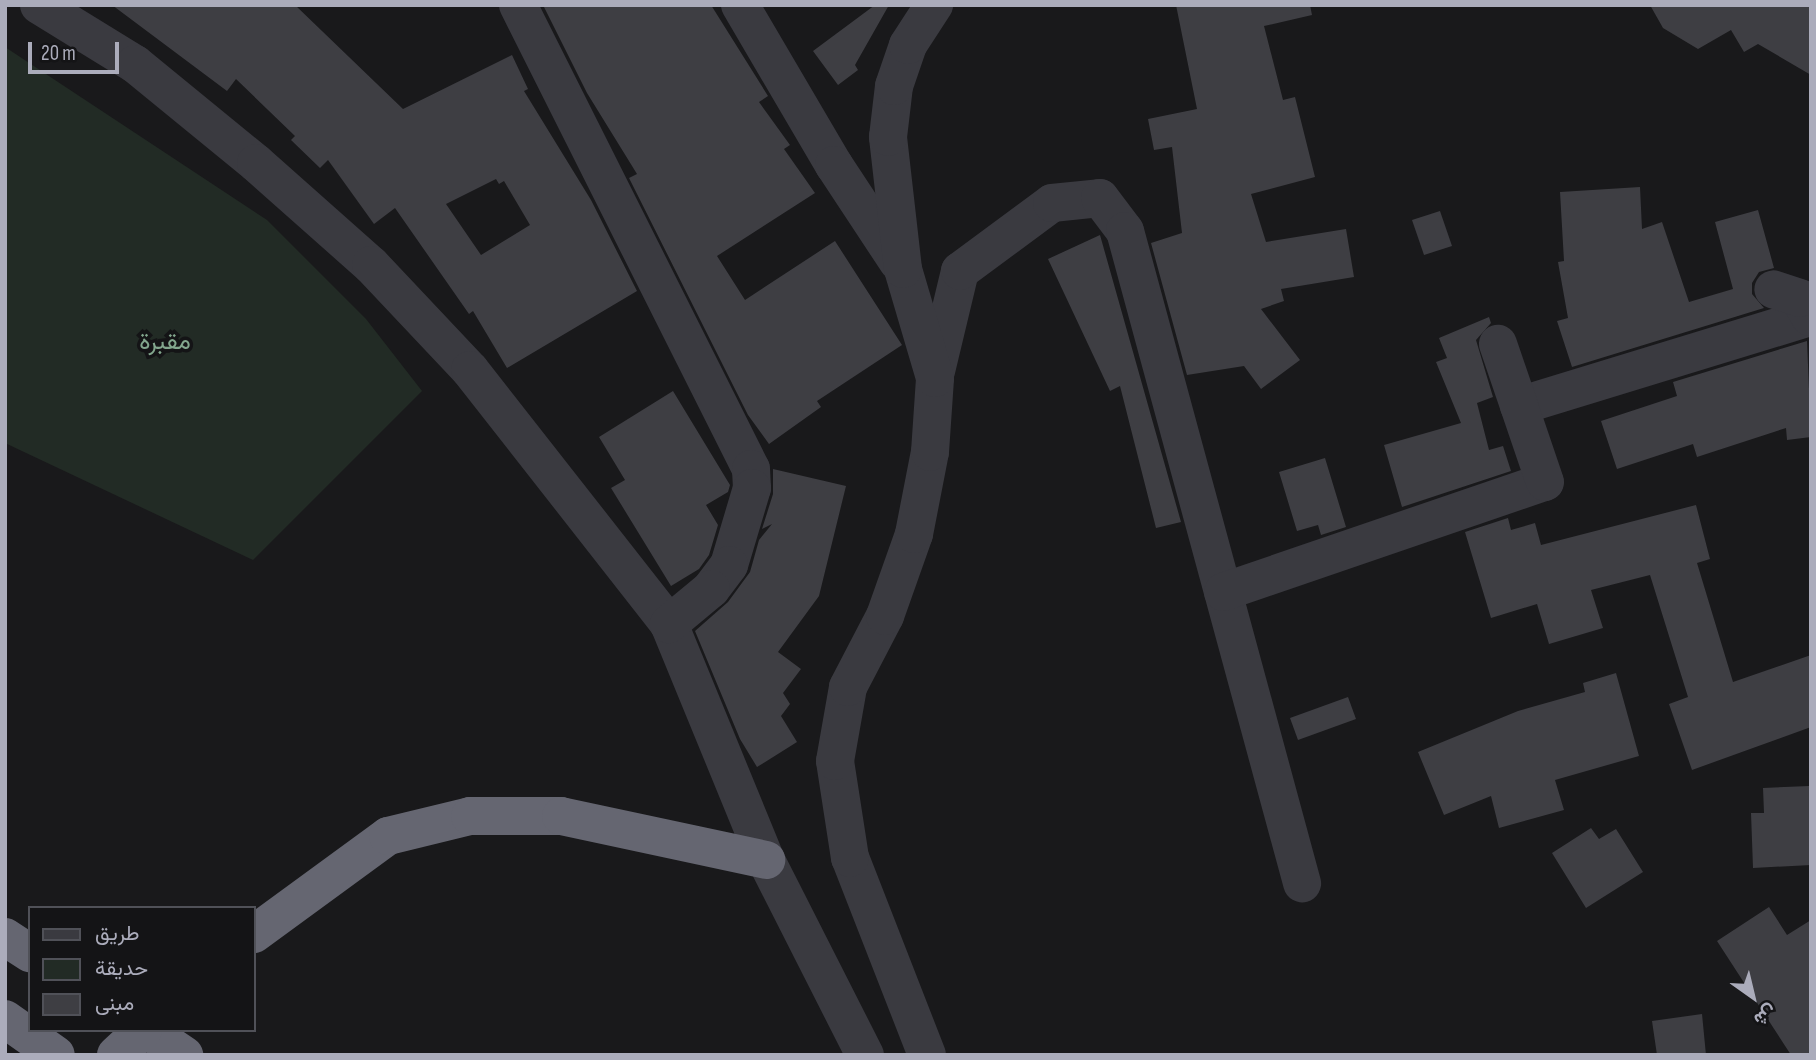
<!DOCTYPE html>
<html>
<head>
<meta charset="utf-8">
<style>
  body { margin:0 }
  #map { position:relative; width:1816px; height:1060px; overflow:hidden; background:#19191b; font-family:"Sofia Sans Condensed",Vazirmatn,sans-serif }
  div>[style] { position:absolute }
  .green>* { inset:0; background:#222b25 }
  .building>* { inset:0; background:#3e3e43 }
  .minor>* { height:38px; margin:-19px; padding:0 19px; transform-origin:19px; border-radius:19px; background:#3a3a40 }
  .highway>* { height:38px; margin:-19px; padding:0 19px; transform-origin:19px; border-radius:19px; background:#656671 }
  span { translate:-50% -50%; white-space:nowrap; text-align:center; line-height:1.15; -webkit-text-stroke:7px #141416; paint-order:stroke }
  .park-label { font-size:24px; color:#82a68d }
  .frame { position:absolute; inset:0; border:7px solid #abacbb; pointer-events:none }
  .legend { position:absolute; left:28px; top:906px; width:228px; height:126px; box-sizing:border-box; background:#141416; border:2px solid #505158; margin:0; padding:9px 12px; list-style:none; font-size:21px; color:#abacbb }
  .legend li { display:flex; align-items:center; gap:14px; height:35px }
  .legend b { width:35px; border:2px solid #505158 }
  .north { position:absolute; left:1718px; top:962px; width:70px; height:70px; -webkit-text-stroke:5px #141416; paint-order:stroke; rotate:146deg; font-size:19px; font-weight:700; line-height:28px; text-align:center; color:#abacbb }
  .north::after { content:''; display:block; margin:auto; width:24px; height:32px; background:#abacbb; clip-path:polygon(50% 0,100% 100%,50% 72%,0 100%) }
  .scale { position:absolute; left:28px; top:42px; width:91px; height:32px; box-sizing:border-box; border:4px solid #abacbb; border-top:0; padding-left:9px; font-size:21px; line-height:24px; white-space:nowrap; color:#abacbb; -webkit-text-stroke:5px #141416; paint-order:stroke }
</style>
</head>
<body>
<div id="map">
  <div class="green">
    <div style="clip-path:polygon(5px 47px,267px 220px,366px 319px,422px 391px,253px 560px,5px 443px)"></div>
  </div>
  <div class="building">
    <div style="clip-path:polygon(evenodd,112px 5px,295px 5px,403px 109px,512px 55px,528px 89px,524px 91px,591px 200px,637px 291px,507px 368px,473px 311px,469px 314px,395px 208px,374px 224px,328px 160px,320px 168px,291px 140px,295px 136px,236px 79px,227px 91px,112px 5px,496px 179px,499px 184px,504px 181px,530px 225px,481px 255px,446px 204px,496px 179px)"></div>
    <div style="clip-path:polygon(543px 5px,711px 5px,768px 96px,759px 102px,790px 145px,784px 149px,815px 193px,717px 256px,745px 300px,835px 241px,902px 345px,817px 401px,821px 407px,769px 444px,748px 415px,629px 178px,637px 174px,587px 93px)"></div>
    <div style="clip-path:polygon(875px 5px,889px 5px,855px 65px,858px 70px,838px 85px,813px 51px)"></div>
    <div style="clip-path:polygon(1176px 5px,1310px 5px,1312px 15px,1264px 26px,1283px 100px,1295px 97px,1315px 177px,1251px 194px,1266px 242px,1346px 229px,1354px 277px,1281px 289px,1284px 301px,1261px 309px,1300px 360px,1261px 389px,1244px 366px,1187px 375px,1151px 243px,1182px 233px,1172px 147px,1154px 150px,1148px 119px,1197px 109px)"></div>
    <div style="clip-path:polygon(1650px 5px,1811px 5px,1811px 75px,1758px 44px,1744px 52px,1731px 30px,1698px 49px,1663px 28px)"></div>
    <div style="clip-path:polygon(1640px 187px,1642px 229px,1662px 222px,1689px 302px,1733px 289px,1715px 222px,1758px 210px,1774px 268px,1759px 272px,1752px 283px,1752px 294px,1764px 308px,1572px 367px,1557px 321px,1568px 318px,1558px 262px,1564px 261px,1560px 192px)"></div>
    <div style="clip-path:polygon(1440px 211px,1452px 246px,1424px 255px,1412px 220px)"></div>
    <div style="clip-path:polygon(1100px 235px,1181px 522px,1156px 528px,1120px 386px,1110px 391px,1048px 259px)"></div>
    <div style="clip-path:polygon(1489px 317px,1491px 323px,1476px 340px,1493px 397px,1477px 403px,1489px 450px,1503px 446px,1511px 471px,1402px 507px,1384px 445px,1461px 423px,1436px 362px,1447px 358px,1439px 338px)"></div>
    <div style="clip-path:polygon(1807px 341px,1811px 437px,1787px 440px,1786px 428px,1697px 457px,1693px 444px,1617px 469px,1601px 421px,1677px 396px,1673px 382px)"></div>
    <div style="clip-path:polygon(673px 391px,730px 485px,728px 492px,706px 505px,718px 525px,709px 555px,699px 569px,671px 586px,611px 488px,625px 480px,599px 437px)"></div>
    <div style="clip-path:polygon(1325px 458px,1346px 527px,1321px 535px,1318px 525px,1297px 531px,1279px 472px)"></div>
    <div style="clip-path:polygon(773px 469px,846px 486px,819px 596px,778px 652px,801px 669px,783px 693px,790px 704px,781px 716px,797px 742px,757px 767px,740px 739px,695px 631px,728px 602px,750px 572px,759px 540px,772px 524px,762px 529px,773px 494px)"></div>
    <div style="clip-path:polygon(1696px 505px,1710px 559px,1697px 563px,1733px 682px,1811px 655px,1811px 727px,1692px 770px,1669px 704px,1688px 697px,1650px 575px,1591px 590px,1603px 628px,1549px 644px,1537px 604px,1491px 618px,1465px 532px,1508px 518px,1511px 530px,1535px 523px,1541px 545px)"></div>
    <div style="clip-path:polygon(1616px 673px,1639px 756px,1555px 780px,1564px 810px,1499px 828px,1491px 796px,1444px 815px,1418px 752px,1518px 711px,1585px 692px,1583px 683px)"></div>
    <div style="clip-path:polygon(1348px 697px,1356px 719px,1298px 740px,1290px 718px)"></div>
    <div style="clip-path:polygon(1809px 786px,1811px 865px,1753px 868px,1751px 813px,1764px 813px,1763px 788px)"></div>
    <div style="clip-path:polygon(1591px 828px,1599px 839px,1616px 829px,1643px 872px,1586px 908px,1552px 853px)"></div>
    <div style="clip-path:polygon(1769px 907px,1787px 935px,1811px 920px,1811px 1055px,1791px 1055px,1717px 941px)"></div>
    <div style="clip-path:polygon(1702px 1014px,1706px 1055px,1657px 1055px,1652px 1021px)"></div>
  </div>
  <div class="minor">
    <div style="left:39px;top:5px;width:113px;rotate:31.6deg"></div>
    <div style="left:135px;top:64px;width:156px;rotate:39.3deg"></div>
    <div style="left:256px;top:163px;width:154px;rotate:41.6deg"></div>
    <div style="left:371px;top:265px;width:144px;rotate:46.7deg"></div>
    <div style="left:470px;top:370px;width:323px;rotate:51.9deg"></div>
    <div style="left:669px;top:624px;width:255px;rotate:67.7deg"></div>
    <div style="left:766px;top:860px;width:219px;rotate:63.1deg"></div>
    <div style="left:518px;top:5px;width:519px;rotate:63.34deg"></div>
    <div style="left:751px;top:469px;width:19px;rotate:87deg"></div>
    <div style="left:752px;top:488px;width:80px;rotate:106.6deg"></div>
    <div style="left:729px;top:565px;width:30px;rotate:127deg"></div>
    <div style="left:711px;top:589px;width:55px;rotate:140.2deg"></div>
    <div style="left:740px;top:5px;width:186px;rotate:59.6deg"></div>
    <div style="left:834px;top:165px;width:116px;rotate:56.6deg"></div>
    <div style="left:936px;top:371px;width:103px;rotate:-76.5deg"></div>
    <div style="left:960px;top:271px;width:114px;rotate:-36.5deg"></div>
    <div style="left:1052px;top:203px;width:48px;rotate:-5.9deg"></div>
    <div style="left:1100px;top:198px;width:41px;rotate:52.9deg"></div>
    <div style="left:1125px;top:231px;width:676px;rotate:74.81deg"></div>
    <div style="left:1519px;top:406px;width:304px;rotate:-17deg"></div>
    <div style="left:1810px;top:317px;width:21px;rotate:-118deg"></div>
    <div style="left:1800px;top:298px;width:28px;rotate:-162deg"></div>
    <div style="left:1223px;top:592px;width:340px;rotate:-18.9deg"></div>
    <div style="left:1545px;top:482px;width:146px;rotate:-108.8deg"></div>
    <div style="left:927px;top:1055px;width:212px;rotate:-111.3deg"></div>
    <div style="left:850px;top:858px;width:98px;rotate:-98.8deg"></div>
    <div style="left:835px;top:761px;width:75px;rotate:-80deg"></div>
    <div style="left:848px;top:687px;width:80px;rotate:-62.5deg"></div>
    <div style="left:885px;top:616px;width:87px;rotate:-70.5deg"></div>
    <div style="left:914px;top:534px;width:84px;rotate:-79deg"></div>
    <div style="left:930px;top:452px;width:74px;rotate:-86.1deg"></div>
    <div style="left:935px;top:378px;width:114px;rotate:-106.4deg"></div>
    <div style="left:903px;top:269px;width:133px;rotate:-96.5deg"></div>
    <div style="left:888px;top:137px;width:51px;rotate:-83.3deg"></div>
    <div style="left:894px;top:86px;width:43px;rotate:-71.1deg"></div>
    <div style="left:908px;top:45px;width:48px;rotate:-57deg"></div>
  </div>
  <div class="highway">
    <div style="left:254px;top:934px;width:166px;rotate:-36.2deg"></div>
    <div style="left:388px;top:836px;width:84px;rotate:-13.7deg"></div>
    <div style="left:470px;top:816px;width:91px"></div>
    <div style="left:561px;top:816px;width:210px;rotate:12.1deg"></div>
    <div style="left:5px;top:937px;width:30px;rotate:33deg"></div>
    <div style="left:5px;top:1019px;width:62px;rotate:35.2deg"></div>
    <div style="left:147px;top:1030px;width:45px;rotate:34deg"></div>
    <div style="left:116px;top:1055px;width:37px;rotate:-43deg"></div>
  </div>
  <div class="park-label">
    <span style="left:165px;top:342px">مقبرة</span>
  </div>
  <div class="frame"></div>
  <ul class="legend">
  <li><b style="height:9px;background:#3a3a40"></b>طريق</li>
  <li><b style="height:19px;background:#222b25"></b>حديقة</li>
  <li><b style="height:19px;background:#3e3e43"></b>مبنى</li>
  </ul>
  <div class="north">ش</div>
  <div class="scale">20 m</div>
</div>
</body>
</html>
